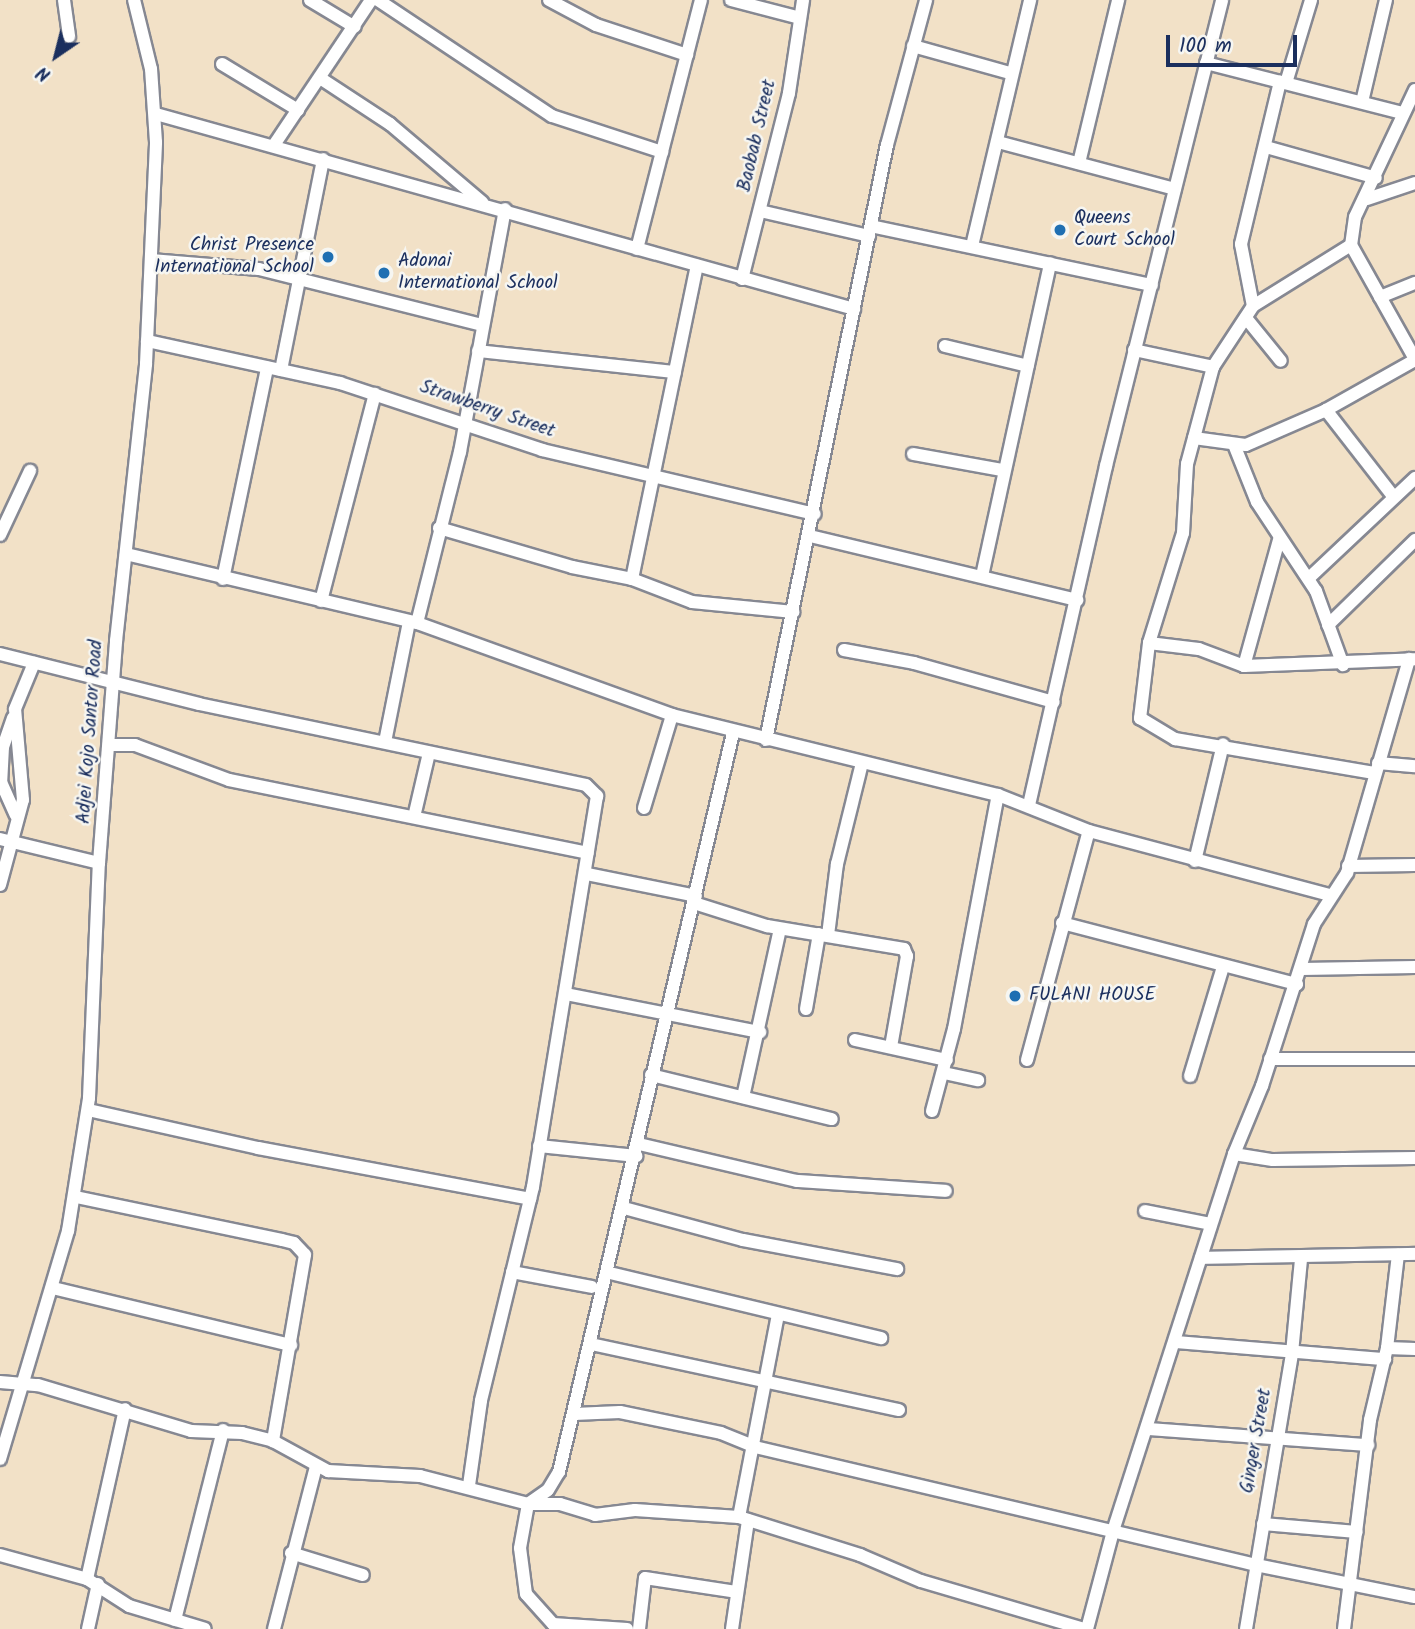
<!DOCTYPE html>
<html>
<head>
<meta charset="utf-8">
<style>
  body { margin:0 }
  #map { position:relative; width:1415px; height:1629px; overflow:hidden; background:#f2e1c7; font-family:Kalam,sans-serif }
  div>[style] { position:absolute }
  .roads { filter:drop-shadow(2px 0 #868892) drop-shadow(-2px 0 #868892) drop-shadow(0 2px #868892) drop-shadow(0 -2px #868892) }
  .minor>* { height:12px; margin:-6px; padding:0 6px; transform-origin:6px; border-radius:6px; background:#fff }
  .dots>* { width:19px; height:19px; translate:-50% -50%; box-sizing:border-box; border:4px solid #f6f6f2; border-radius:50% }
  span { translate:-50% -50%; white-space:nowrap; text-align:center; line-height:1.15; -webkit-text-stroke:5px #f6f6f2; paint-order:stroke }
  .street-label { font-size:19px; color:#1b2f5e }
  .poi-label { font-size:19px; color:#1b2f5e }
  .left { translate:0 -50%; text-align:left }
  .right { translate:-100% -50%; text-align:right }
  .north { position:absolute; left:21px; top:21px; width:70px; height:70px; -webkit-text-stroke:5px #f6f6f2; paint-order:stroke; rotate:215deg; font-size:19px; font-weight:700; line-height:28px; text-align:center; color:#1b2f5e }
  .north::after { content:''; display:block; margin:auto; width:24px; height:32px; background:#1b2f5e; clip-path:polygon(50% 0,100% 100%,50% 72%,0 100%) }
  .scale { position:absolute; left:1166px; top:35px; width:131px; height:32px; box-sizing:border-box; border:4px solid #1b2f5e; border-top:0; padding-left:9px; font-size:21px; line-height:24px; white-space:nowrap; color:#1b2f5e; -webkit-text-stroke:5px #f6f6f2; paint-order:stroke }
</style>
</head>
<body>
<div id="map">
  <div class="roads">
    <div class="minor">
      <div style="left:64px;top:0;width:37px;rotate:82deg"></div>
      <div style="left:310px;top:0;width:52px;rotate:31deg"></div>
      <div style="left:378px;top:0;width:209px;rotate:33.7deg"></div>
      <div style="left:552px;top:116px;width:116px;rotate:18.1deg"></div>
      <div style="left:549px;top:0;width:53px;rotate:28deg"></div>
      <div style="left:596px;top:25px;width:96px;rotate:18.2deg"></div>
      <div style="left:731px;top:0;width:71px;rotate:14.6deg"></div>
      <div style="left:913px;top:46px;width:101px;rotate:15.6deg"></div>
      <div style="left:1206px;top:63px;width:202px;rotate:14.3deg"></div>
      <div style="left:222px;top:64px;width:89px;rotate:31.2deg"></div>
      <div style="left:320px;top:78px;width:84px;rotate:33.3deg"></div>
      <div style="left:390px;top:124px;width:121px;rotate:40.3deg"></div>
      <div style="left:1286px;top:83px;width:87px;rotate:-73.2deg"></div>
      <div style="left:1415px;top:90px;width:140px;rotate:115.3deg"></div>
      <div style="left:1355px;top:217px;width:28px;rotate:98deg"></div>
      <div style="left:1351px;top:245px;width:131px;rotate:60.7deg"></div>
      <div style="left:1362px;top:102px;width:105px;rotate:-76.8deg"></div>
      <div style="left:156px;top:114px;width:725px;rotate:15.61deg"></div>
      <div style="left:998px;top:142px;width:183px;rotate:14.9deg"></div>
      <div style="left:274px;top:145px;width:174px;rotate:-56.2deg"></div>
      <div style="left:1266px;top:147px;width:114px;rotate:15.7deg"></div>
      <div style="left:1079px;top:163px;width:168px;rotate:-76.5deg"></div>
      <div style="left:1367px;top:199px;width:51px;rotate:-18.4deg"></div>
      <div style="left:760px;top:211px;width:112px;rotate:12.9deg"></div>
      <div style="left:871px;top:226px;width:287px;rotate:11.9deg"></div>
      <div style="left:1351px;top:245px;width:115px;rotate:148.1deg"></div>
      <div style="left:1253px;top:306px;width:73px;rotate:123.3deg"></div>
      <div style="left:1213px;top:367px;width:100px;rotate:105deg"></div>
      <div style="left:1187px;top:464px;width:69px;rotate:93.3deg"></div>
      <div style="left:1183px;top:533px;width:115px;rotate:107.2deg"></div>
      <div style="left:1149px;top:643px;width:76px;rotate:96.8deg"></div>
      <div style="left:1140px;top:718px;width:41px;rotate:31deg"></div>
      <div style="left:1175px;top:739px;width:202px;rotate:9.7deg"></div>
      <div style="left:972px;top:246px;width:253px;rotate:-76.7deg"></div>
      <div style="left:637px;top:249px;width:257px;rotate:-75.6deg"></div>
      <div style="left:151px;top:260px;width:108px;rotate:4.8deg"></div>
      <div style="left:259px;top:269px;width:230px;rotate:14.1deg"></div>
      <div style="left:742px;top:279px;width:192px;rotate:-75.8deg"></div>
      <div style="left:789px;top:93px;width:94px;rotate:-81.4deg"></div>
      <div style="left:1380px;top:297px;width:38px;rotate:-22deg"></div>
      <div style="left:1253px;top:306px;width:63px;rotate:-101deg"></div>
      <div style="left:1241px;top:244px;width:167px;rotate:-76.5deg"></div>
      <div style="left:1246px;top:318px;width:55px;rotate:50.9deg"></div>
      <div style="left:147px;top:341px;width:198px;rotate:12.3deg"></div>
      <div style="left:340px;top:383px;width:213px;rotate:18.3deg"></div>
      <div style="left:542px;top:450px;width:280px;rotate:13.2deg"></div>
      <div style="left:945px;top:346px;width:85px;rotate:13.5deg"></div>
      <div style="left:1134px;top:350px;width:81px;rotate:12.1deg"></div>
      <div style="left:478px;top:351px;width:198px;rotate:6.1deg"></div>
      <div style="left:281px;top:370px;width:215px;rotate:-78.7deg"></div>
      <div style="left:1326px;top:410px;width:109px;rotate:52.1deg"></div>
      <div style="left:1194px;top:438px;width:52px;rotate:7.7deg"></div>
      <div style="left:1246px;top:445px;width:87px;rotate:-23.6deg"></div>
      <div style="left:1326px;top:410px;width:102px;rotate:-29.3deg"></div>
      <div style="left:1235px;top:447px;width:59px;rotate:68.2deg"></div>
      <div style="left:1257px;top:502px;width:107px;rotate:56.5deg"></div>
      <div style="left:1316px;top:591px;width:79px;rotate:70deg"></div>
      <div style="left:913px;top:454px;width:90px;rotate:10.2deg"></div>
      <div style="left:439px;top:528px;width:139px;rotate:16.3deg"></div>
      <div style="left:572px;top:567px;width:61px;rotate:11.3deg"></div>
      <div style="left:632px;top:579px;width:64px;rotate:21deg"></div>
      <div style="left:692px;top:602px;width:102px;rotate:5.6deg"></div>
      <div style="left:0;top:535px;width:71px;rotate:-64.9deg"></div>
      <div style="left:810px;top:536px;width:275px;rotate:13.5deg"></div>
      <div style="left:126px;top:554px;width:299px;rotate:13.3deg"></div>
      <div style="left:417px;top:623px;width:271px;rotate:19.8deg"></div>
      <div style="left:672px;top:715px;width:336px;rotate:13.8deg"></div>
      <div style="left:998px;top:795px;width:98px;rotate:21.6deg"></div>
      <div style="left:1089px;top:831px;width:248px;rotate:14.9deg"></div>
      <div style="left:982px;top:576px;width:320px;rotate:-77.7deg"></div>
      <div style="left:1309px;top:578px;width:146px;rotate:-43.3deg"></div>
      <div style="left:223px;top:579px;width:216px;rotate:-78.2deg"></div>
      <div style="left:632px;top:579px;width:320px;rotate:-78.3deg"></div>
      <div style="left:321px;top:601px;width:214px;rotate:-75.4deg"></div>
      <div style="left:417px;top:623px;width:176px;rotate:-75.9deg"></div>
      <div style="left:460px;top:452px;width:247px;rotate:-79.5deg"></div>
      <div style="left:1328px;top:625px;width:122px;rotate:-44.3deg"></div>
      <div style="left:1149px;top:643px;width:50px;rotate:6.8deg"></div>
      <div style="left:1199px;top:649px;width:48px;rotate:20.7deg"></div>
      <div style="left:1244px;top:666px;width:171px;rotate:-2.3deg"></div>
      <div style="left:844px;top:650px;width:71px;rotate:10.5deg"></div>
      <div style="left:914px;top:663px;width:145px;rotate:15.6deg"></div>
      <div style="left:0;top:654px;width:205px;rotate:14.1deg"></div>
      <div style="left:199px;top:704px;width:395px;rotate:11.8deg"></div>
      <div style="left:586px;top:785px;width:16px;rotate:45deg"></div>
      <div style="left:597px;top:796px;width:396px;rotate:99.3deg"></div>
      <div style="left:533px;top:1187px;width:220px;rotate:103.7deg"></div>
      <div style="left:481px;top:1401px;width:85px;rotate:98.1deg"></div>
      <div style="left:1244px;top:666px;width:131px;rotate:-74.5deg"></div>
      <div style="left:13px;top:718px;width:31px;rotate:109deg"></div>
      <div style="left:3px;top:747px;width:35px;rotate:93deg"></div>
      <div style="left:1px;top:782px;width:36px;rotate:66deg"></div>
      <div style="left:766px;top:740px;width:607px;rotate:-78.51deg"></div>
      <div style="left:887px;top:145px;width:150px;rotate:-74.9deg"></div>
      <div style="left:385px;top:742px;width:122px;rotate:-78.7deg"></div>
      <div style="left:110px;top:745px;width:25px"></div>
      <div style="left:135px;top:745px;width:100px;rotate:20.4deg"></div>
      <div style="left:229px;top:780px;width:366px;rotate:11.5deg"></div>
      <div style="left:1378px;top:763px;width:37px;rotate:5deg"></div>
      <div style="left:1029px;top:805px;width:348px;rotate:-77.2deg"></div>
      <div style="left:1106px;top:466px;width:480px;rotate:-76deg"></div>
      <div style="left:644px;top:808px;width:97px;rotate:-73.2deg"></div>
      <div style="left:414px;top:817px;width:66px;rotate:-76.8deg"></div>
      <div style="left:0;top:839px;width:102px;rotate:13.6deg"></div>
      <div style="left:1195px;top:861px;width:120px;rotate:-76.5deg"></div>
      <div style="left:1348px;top:866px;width:67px;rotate:-0.9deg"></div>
      <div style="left:587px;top:874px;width:111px;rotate:11.4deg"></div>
      <div style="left:0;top:885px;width:88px;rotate:-74.9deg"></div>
      <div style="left:23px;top:800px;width:91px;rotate:-95deg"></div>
      <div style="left:15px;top:709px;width:50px;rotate:-67.6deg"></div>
      <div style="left:694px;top:903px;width:77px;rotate:17.5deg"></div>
      <div style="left:767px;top:926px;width:139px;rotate:9.5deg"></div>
      <div style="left:904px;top:949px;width:8px;rotate:67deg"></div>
      <div style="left:907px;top:956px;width:92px;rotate:100deg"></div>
      <div style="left:1062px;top:923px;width:243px;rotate:14.6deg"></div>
      <div style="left:828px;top:935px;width:72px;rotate:-82.8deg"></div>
      <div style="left:837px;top:864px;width:104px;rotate:-76.1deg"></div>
      <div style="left:1302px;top:969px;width:113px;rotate:-1deg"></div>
      <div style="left:566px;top:994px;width:198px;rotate:11.1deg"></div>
      <div style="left:806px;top:1009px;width:76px;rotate:-80.2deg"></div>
      <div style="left:855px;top:1040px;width:94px;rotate:12.3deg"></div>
      <div style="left:1270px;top:1059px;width:145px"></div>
      <div style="left:1027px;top:1060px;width:237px;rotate:-74.9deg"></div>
      <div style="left:944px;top:1073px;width:35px;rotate:12deg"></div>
      <div style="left:651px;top:1075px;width:186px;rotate:13.7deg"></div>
      <div style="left:1190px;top:1076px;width:114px;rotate:-73.2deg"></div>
      <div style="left:743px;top:1097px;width:172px;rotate:-77.6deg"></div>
      <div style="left:88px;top:1110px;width:174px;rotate:12.6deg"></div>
      <div style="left:258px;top:1148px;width:277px;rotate:10.6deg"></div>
      <div style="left:932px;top:1111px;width:85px;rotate:-75deg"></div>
      <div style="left:954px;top:1029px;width:238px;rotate:-79.4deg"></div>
      <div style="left:639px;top:1144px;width:162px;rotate:13.2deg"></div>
      <div style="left:797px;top:1181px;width:149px;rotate:3.8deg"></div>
      <div style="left:539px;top:1146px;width:98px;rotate:5.9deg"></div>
      <div style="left:1234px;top:1154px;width:39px;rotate:9deg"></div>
      <div style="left:1273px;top:1160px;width:142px;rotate:-0.8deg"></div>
      <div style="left:76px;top:1197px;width:210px;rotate:11.8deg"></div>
      <div style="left:282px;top:1240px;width:12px;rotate:14deg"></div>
      <div style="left:294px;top:1243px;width:16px;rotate:47deg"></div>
      <div style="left:305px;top:1255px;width:189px;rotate:99.8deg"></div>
      <div style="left:624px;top:1208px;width:123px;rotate:15.1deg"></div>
      <div style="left:743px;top:1240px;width:157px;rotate:10.7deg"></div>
      <div style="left:1145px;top:1211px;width:67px;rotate:11.1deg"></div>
      <div style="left:1201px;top:1258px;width:214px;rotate:-1.1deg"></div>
      <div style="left:512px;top:1272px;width:81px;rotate:10.6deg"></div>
      <div style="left:610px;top:1273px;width:279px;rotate:13.5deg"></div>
      <div style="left:53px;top:1288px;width:245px;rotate:13.5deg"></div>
      <div style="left:1176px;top:1342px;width:210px;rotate:4.7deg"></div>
      <div style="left:591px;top:1344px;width:315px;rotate:12.1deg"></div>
      <div style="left:1387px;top:1348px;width:28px;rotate:2deg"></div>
      <div style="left:0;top:1382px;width:38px;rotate:5deg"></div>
      <div style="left:38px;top:1385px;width:160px;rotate:16.7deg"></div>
      <div style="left:191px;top:1431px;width:51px;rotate:2.2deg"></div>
      <div style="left:242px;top:1433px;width:32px;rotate:14deg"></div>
      <div style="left:273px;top:1441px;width:63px;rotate:28.6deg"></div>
      <div style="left:328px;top:1471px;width:92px;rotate:3.1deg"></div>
      <div style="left:420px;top:1476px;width:112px;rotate:14.5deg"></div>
      <div style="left:528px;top:1504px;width:32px"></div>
      <div style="left:560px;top:1504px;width:37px;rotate:17deg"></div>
      <div style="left:595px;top:1515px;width:40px;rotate:-7.1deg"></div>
      <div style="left:635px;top:1510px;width:104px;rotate:3.9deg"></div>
      <div style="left:739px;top:1517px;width:127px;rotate:17.4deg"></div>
      <div style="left:860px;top:1555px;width:66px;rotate:23.1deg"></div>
      <div style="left:921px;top:1581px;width:170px;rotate:16.4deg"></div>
      <div style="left:574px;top:1414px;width:46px;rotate:-2.5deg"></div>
      <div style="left:620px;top:1412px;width:103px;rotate:11.7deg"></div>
      <div style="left:721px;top:1433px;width:37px;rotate:22deg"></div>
      <div style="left:755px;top:1447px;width:515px;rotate:13.25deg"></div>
      <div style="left:1256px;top:1565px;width:162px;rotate:11.4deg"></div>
      <div style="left:1148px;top:1429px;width:221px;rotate:4.2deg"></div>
      <div style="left:0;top:1459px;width:238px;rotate:-73.4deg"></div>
      <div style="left:68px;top:1231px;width:135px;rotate:-81deg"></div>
      <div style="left:89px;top:1098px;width:235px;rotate:-87.6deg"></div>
      <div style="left:99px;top:863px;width:223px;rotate:-85.6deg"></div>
      <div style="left:116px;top:641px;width:279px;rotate:-83.8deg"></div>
      <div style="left:146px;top:364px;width:222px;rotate:-87.4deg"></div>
      <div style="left:156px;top:142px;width:73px;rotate:-93.9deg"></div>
      <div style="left:151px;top:69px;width:71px;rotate:-103.8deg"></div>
      <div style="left:739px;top:1517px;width:206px;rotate:-79.1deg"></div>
      <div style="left:1263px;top:1524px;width:94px;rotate:4.9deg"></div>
      <div style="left:291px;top:1553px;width:75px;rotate:17deg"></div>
      <div style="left:0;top:1555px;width:90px;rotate:15.4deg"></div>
      <div style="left:87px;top:1579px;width:50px;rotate:32.7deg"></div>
      <div style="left:129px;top:1606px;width:79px;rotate:16.8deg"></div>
      <div style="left:87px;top:1579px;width:174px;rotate:-77.4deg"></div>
      <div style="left:175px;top:1620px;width:196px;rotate:-75.8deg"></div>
      <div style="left:88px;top:1629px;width:46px;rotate:-77.5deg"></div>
      <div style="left:274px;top:1629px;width:167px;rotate:-75.5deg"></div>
      <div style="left:627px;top:1629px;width:74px;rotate:-176.1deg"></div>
      <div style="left:553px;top:1624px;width:40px;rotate:-132deg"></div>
      <div style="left:526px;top:1594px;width:46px;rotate:-97.4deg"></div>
      <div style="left:520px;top:1548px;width:45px;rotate:-79.7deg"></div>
      <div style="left:528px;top:1504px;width:24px;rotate:-35deg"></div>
      <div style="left:548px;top:1490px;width:21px;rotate:-59deg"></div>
      <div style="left:559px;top:1472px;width:759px;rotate:-76.75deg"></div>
      <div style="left:639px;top:1629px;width:51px;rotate:-83.3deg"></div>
      <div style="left:645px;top:1578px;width:92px;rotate:8.7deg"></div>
      <div style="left:732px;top:1629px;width:110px;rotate:-81.6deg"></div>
      <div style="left:1087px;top:1629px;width:101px;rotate:-75.1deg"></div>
      <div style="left:1113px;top:1531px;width:396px;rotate:-72.2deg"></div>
      <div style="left:1234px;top:1154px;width:74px;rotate:-67.6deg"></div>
      <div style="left:1262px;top:1086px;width:170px;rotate:-72.2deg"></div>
      <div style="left:1314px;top:924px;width:61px;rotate:-57.1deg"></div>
      <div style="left:1347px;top:873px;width:223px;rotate:-73.8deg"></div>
      <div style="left:1246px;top:1629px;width:280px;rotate:-80.5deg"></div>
      <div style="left:1292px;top:1353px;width:94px;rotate:-84.5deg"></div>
      <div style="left:1344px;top:1629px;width:211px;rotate:-82.9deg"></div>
      <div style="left:1370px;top:1420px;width:74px;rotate:-76.7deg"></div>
      <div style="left:1387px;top:1348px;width:94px;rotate:-83.3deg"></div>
    </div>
  </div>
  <div class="dots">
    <div style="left:1060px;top:230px;background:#1f6fb2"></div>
    <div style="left:328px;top:257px;background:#1f6fb2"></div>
    <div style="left:384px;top:273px;background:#1f6fb2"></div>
    <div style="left:1015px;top:996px;background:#1f6fb2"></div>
  </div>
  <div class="street-label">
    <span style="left:758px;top:136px;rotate:-77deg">Baobab Street</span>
    <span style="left:487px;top:410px;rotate:19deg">Strawberry Street</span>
    <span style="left:91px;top:732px;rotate:-86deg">Adjei Kojo Santor Road</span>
    <span style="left:1257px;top:1441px;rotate:-80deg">Ginger Street</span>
  </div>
  <div class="poi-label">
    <span class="left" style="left:1074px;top:230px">Queens<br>Court School</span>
    <span class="right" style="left:314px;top:257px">Christ Presence<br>International School</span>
    <span class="left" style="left:398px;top:273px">Adonai<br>International School</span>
    <span class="left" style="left:1029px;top:996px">FULANI HOUSE</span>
  </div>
  <div class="north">N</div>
  <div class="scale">100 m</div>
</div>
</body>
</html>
